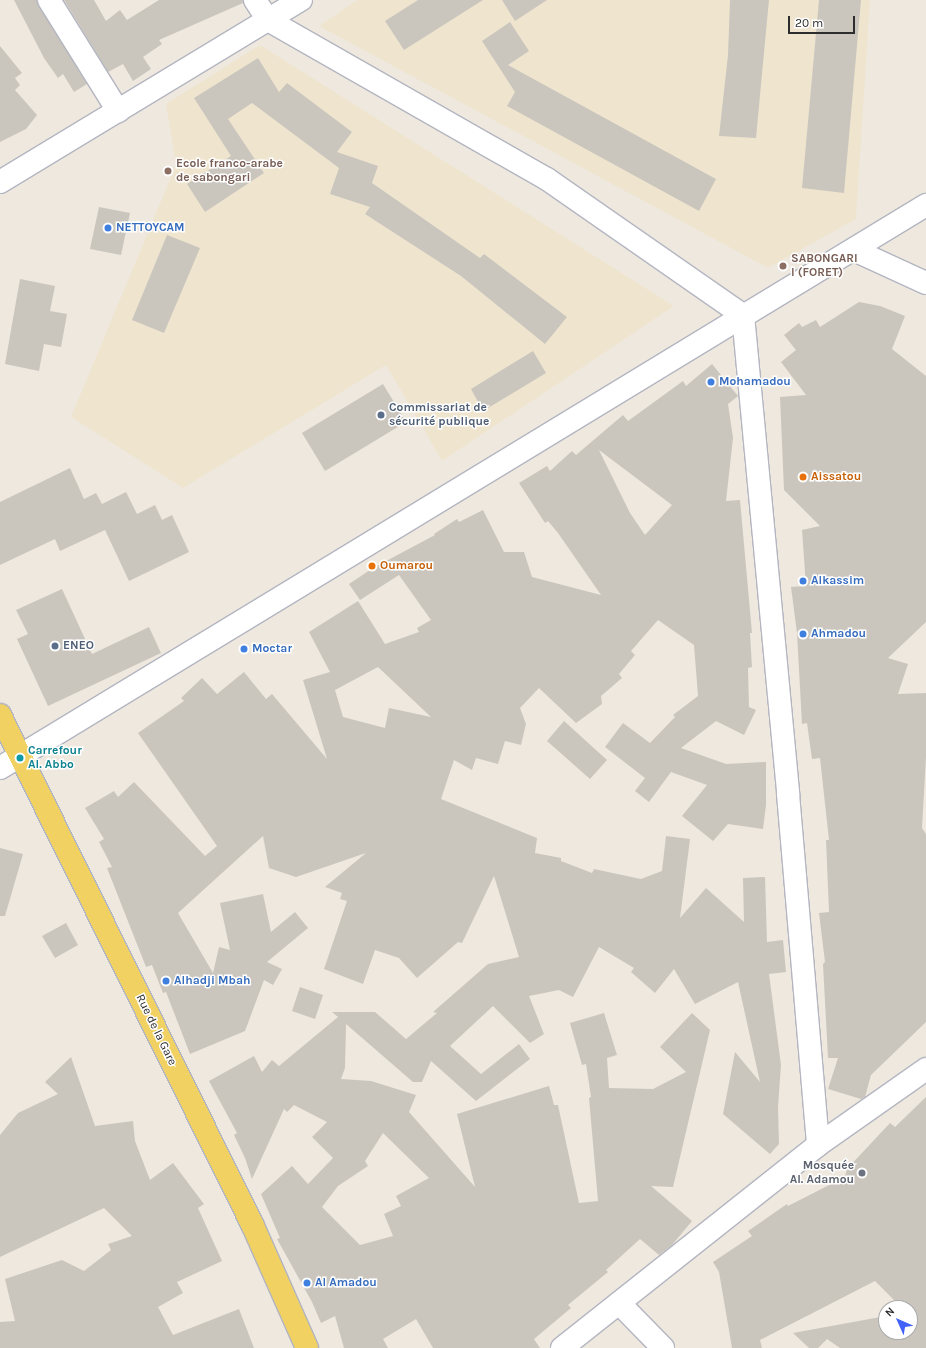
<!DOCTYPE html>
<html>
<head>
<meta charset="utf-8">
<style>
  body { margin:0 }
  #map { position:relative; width:926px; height:1348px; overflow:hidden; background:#eee8df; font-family:Karla,sans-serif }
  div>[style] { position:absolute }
  .education>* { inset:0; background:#efe5cf }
  .building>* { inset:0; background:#cac6be }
  .roads { filter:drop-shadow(1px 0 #b3b5c0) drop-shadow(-1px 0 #b3b5c0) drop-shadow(0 1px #b3b5c0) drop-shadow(0 -1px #b3b5c0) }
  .minor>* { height:22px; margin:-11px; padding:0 11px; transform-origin:11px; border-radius:11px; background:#fff }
  .tertiary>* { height:22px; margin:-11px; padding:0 11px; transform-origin:11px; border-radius:11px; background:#fff }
  .primary>* { height:22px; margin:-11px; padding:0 11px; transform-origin:11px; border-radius:11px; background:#f0d162 }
  .dots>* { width:11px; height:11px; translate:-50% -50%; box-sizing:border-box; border:2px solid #fff; border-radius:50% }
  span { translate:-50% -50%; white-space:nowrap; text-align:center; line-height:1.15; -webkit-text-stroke:3px #fff; paint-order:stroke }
  .education-label { font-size:12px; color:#785e54; font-weight:700 }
  .left { translate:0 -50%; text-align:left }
  .shop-label { font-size:12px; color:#366cbe; font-weight:700 }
  .service-label { font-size:12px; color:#4e5e75; font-weight:700 }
  .food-label { font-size:12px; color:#c56008; font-weight:700 }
  .culture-label { font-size:12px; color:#0d838f; font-weight:700 }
  .street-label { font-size:12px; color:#2d2d2d }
  .worship-label { font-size:12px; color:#5b616d; font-weight:700 }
  .right { translate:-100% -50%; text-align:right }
  .north { position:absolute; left:878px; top:1300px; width:40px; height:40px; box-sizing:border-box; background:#fff; border:1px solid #ababab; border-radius:50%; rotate:315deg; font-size:11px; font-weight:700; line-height:16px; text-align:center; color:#2d2d2d }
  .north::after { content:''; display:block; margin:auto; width:14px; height:18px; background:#4161f9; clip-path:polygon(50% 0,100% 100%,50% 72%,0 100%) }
  .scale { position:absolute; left:788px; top:16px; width:67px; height:18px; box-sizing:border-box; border:2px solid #2d2d2d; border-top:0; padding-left:5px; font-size:12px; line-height:14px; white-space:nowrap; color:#2d2d2d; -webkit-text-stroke:3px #fff; paint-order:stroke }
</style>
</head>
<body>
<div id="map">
  <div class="education">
    <div style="clip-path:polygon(357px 0,870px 0,856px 219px,768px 268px,319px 26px)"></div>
    <div style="clip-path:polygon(260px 45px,674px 306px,442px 461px,386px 365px,183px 488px,71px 417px,176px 165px,166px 104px)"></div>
  </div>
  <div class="building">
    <div style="clip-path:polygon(14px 0,37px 0,87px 84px,74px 92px,63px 74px,58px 78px,44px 58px)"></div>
    <div style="clip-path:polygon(64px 0,94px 0,106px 21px,120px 10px,127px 20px,159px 0,243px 0,243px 3px,159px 40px,162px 44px,143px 57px,151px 69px,133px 81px,123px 64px,108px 72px)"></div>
    <div style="clip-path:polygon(418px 0,483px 0,404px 50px,385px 21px)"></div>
    <div style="clip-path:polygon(502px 0,547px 0,515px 21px)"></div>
    <div style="clip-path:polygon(730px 0,769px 0,756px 138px,719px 136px,728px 55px)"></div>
    <div style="clip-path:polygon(819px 0,861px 0,844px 193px,802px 188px)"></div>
    <div style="clip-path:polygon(510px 22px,529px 51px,508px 65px,716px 179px,699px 211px,507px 106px,515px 92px,482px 41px)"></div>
    <div style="clip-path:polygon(0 46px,22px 73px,15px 78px,20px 85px,15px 90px,37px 115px,26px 129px,0 142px)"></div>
    <div style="clip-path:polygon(258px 58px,279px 92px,287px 83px,352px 132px,337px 152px,378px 166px,372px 183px,480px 258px,484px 254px,567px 317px,545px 344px,461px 276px,365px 214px,370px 207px,330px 194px,339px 168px,252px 103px,228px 119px,264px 173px,205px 212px,187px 184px,231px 156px,194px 98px)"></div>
    <div style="clip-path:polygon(99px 207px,130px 213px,121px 255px,90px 249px)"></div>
    <div style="clip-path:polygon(167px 235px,200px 248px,164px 333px,132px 320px)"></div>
    <div style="clip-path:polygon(20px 279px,55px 286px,50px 311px,67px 314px,61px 347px,44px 344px,39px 371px,5px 364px)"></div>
    <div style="clip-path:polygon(859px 302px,880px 306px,905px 316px,892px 349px,926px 376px,926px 622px,888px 658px,908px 664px,898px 694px,926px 693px,926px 757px,922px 828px,926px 834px,926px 1022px,871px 1075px,865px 1097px,861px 1099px,828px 1089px,838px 1058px,828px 1058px,823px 964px,825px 962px,819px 913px,829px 912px,826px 840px,829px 840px,820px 758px,812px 759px,807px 723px,802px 724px,797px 633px,791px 587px,806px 586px,802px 530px,820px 526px,784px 490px,780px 397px,806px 395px,781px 362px,796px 350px,784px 335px,799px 323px,802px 327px,816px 320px,820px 327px)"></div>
    <div style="clip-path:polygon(533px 351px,546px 373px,483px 411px,471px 389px)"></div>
    <div style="clip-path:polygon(evenodd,712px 364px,738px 396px,728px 404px,733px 438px,726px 501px,740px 500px,752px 633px,750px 633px,752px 667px,748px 668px,749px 707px,756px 710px,744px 735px,716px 721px,681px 748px,726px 764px,766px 762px,766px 805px,763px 829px,728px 824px,713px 841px,682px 816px,707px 785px,671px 772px,649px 802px,635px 791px,645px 778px,605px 747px,623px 723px,650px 743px,675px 717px,673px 715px,698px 696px,694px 645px,658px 620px,631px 651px,635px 655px,619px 674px,622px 678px,601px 696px,602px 704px,576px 723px,539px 688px,520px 708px,526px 724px,521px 745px,505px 741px,498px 764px,476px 758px,472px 770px,454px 760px,441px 799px,537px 838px,535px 853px,561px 858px,561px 861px,592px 873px,594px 869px,641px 879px,662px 871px,666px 836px,690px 839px,680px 918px,706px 888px,744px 922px,743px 878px,765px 877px,767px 942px,783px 940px,786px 972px,769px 974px,781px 1065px,778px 1107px,779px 1144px,770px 1154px,723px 1114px,735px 1052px,760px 1082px,738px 982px,695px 1004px,674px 969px,655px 993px,631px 972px,634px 968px,599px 947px,573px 997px,559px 990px,529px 996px,544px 1034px,530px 1043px,493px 1006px,450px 1046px,481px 1074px,519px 1044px,530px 1059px,476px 1101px,431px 1061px,422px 1082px,413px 1082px,346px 1024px,345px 1068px,341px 1079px,371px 1081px,416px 1095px,409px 1112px,475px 1187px,457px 1114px,549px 1086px,554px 1105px,558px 1105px,579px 1203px,598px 1201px,589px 1098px,591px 1097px,586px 1064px,582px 1065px,570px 1023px,604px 1013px,617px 1055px,607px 1058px,609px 1088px,653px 1089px,686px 1072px,660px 1047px,692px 1013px,710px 1030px,673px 1187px,651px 1186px,692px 1221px,672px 1245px,659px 1255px,640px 1239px,606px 1270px,608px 1272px,568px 1305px,571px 1308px,534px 1339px,540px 1348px,433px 1348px,416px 1319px,383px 1339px,388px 1348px,344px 1348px,335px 1316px,321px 1323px,312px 1302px,277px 1239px,280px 1238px,261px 1194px,292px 1166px,308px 1184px,333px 1158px,312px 1137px,327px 1122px,294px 1105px,287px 1112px,284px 1109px,252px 1179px,245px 1158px,234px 1135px,237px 1133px,209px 1081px,254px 1056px,262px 1072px,272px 1060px,279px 1066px,338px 1017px,332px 1012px,375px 1012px,406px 1039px,437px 1013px,433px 1012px,488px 964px,519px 957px,494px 876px,462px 943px,458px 942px,417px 978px,399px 958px,375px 950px,363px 984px,324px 969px,347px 901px,340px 899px,342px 893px,325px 887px,366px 853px,296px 877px,269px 868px,263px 836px,178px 913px,213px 973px,219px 947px,230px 950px,220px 903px,263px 894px,271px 932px,295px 912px,308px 928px,267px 962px,282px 969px,273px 985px,264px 980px,245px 1031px,190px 1054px,166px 992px,163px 993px,152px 965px,146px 967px,107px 868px,112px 867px,99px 842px,104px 839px,85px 808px,114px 791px,118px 797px,134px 782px,205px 856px,217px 846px,138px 733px,184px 701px,181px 698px,202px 678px,217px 694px,244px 672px,266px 699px,272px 694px,327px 759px,303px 680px,330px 672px,309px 632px,358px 601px,385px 644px,419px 632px,417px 628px,431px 620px,399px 575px,360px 600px,349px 584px,373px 568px,435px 535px,434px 534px,457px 519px,459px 522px,483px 510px,504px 552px,524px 552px,532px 577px,601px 595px,558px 533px,548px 521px,545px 523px,519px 483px,547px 466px,550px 471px,572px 451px,576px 455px,623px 415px,628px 421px,683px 381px,686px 386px,712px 364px,599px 450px,672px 505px,645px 535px,630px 513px,599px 450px,712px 364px,378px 667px,431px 717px,389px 708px,385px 728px,343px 717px,335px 690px,378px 667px,712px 364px,383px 1133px,429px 1178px,396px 1196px,401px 1206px,384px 1214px,393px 1236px,360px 1245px,322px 1207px,338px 1186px,368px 1166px,365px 1161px,383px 1133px)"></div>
    <div style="clip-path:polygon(383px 384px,406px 422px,325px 471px,302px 433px)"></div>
    <div style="clip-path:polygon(70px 468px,84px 499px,96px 493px,102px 504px,126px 492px,137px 514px,155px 505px,162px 520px,172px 515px,189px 552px,129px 581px,105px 530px,60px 551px,55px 539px,0 565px,0 502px)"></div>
    <div style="clip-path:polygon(62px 589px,92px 654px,149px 627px,161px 653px,48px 706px,17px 639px,28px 634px,16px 610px)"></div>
    <div style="clip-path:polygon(564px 721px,607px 760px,590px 779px,547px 741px)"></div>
    <div style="clip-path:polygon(0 848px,23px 854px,5px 916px,0 916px)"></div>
    <div style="clip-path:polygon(66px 923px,78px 945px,55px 958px,42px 936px)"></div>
    <div style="clip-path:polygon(300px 987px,323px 995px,315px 1019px,292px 1011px)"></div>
    <div style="clip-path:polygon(71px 1057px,95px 1126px,133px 1121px,135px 1141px,150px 1180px,173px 1163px,204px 1204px,198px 1208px,222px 1261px,177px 1282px,183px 1293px,158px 1307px,173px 1335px,239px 1309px,254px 1348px,0 1348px,0 1322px,15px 1321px,5px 1279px,62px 1260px,84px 1271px,111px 1250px,108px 1244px,132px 1236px,104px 1208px,0 1257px,0 1135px,18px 1113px,58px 1094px,45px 1082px)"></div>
    <div style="clip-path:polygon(926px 1097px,926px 1348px,840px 1348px,827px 1339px,818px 1348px,809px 1348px,793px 1333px,886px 1316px,886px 1332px,910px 1332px,910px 1308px,902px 1308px,875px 1281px,760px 1340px,762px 1348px,732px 1348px,719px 1272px,713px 1262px,752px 1236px,748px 1231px,787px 1204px,788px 1206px,845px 1177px,847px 1169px,890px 1123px,895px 1127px)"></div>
  </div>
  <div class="roads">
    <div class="minor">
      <div style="left:49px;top:0;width:131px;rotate:58.1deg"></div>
      <div style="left:255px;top:0;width:24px;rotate:57deg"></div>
      <div style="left:268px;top:20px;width:321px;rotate:29.7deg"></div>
      <div style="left:547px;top:179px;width:239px;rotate:34.8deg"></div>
      <div style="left:743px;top:315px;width:481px;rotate:84.6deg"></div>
      <div style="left:788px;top:794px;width:352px;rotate:85.1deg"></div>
      <div style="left:0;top:182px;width:352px;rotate:-31.2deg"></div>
      <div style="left:854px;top:250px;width:79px;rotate:24.6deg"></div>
      <div style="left:619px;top:1303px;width:63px;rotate:45.6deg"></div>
      <div style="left:562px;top:1348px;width:327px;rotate:-38.4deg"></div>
      <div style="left:818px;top:1145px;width:132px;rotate:-35.1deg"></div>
    </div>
    <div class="tertiary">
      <div style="left:0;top:768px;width:1084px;rotate:-31.3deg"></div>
    </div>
    <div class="primary">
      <div style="left:0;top:715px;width:570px;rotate:63.66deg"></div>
      <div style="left:253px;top:1226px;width:133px;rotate:66.1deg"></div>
    </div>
  </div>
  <div class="dots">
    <div style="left:168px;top:171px;background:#8d6e63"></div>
    <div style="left:108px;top:228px;background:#3f7fe0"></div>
    <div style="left:783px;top:266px;background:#8d6e63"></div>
    <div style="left:711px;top:382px;background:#3f7fe0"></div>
    <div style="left:381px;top:415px;background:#5c6f8a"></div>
    <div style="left:803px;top:477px;background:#e8710a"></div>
    <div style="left:372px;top:566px;background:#e8710a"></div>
    <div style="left:803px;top:581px;background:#3f7fe0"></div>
    <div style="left:803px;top:634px;background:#3f7fe0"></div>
    <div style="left:55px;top:646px;background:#5c6f8a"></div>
    <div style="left:244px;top:649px;background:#3f7fe0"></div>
    <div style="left:20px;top:758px;background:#0f9aa8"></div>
    <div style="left:166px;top:981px;background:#3f7fe0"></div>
    <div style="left:862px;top:1173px;background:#6b7280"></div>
    <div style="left:307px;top:1283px;background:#3f7fe0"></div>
  </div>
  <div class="education-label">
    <span class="left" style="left:176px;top:171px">Ecole franco-arabe<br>de sabongari</span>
    <span class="left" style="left:791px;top:266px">SABONGARI<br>I (FORET)</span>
  </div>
  <div class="shop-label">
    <span class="left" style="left:116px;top:228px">NETTOYCAM</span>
    <span class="left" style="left:719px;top:382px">Mohamadou</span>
    <span class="left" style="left:811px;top:581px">Alkassim</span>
    <span class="left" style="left:811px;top:634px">Ahmadou</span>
    <span class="left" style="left:252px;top:649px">Moctar</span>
    <span class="left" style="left:174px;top:981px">Alhadji Mbah</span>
    <span class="left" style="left:315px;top:1283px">Al Amadou</span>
  </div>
  <div class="service-label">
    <span class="left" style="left:389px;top:415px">Commissariat de<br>sécurité publique</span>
    <span class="left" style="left:63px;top:646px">ENEO</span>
  </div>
  <div class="food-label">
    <span class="left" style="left:811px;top:477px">Aissatou</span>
    <span class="left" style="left:380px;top:566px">Oumarou</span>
  </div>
  <div class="culture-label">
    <span class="left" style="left:28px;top:758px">Carrefour<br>Al. Abbo</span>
  </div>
  <div class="street-label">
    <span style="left:156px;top:1030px;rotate:64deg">Rue de la Gare</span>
  </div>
  <div class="worship-label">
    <span class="right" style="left:854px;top:1173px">Mosquée<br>Al. Adamou</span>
  </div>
  <div class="north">N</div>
  <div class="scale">20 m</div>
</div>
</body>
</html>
